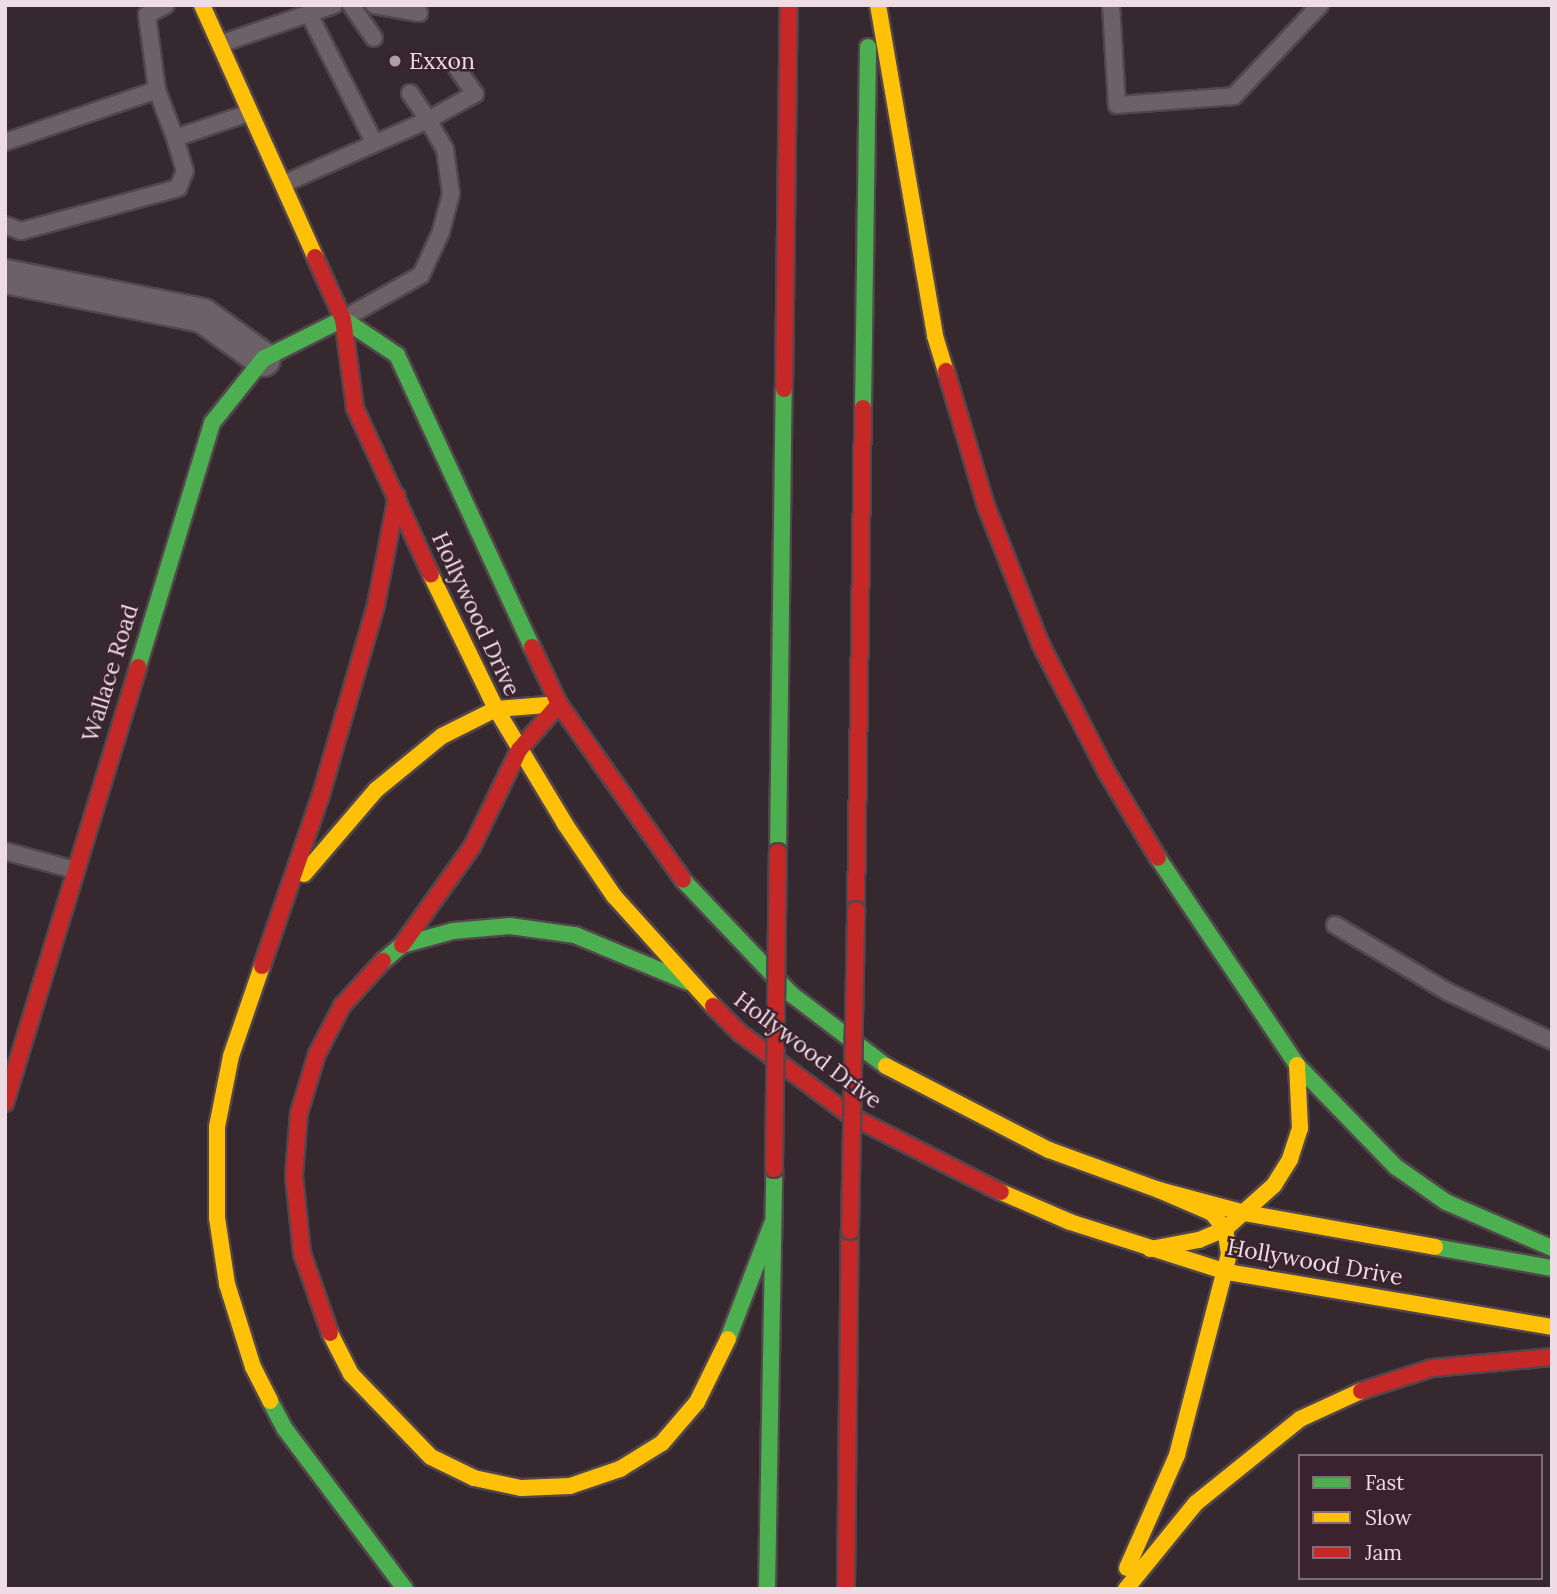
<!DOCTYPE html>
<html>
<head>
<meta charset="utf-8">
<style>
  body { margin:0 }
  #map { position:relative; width:1557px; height:1594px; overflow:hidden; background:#35282f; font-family:Lora,serif }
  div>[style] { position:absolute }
  .roads { filter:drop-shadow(2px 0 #52464c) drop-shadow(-2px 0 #52464c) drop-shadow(0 2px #52464c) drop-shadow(0 -2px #52464c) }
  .lane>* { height:16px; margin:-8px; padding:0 8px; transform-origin:8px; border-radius:8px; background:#6c6166 }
  .street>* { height:33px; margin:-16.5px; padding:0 16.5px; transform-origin:16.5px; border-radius:16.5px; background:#6c6166 }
  .fast>* { height:16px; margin:-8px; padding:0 8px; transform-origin:8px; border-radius:8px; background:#4caf50 }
  .slow>* { height:16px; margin:-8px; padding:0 8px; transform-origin:8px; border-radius:8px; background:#ffc107 }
  .jam>* { height:16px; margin:-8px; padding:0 8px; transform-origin:8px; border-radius:8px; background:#c62828 }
  .bridges { filter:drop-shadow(2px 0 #52464c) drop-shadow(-2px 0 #52464c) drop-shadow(0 2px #52464c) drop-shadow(0 -2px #52464c) }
  .jam-bridge>* { height:16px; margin:-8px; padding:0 8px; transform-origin:8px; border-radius:8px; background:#c62828 }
  .dots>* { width:19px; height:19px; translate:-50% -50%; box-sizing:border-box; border:4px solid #3a232f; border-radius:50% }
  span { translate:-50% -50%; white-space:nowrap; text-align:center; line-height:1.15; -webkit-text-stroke:5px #3a232f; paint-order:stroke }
  .poi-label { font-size:23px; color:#eddce4 }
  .left { translate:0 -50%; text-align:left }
  .street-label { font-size:23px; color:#eddce4 }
  .frame { position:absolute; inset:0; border:7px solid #eddce4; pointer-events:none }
  .legend { position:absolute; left:1298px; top:1454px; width:245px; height:126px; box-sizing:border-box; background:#3a232f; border:2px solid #826d77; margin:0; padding:9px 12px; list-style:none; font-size:21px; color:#eddce4 }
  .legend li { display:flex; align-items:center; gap:14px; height:35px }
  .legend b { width:35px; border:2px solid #826d77 }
</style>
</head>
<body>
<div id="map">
  <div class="roads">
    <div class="lane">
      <div style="left:351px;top:5px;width:40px;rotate:55.1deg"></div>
      <div style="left:374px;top:5px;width:46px;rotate:10.1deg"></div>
      <div style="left:1111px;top:5px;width:100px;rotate:86.6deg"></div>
      <div style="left:1117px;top:105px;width:117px;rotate:-4.4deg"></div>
      <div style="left:1234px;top:96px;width:125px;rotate:-46.6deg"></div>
      <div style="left:309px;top:14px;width:144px;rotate:63.1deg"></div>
      <div style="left:220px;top:44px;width:120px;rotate:-18.9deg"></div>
      <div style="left:157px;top:90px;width:76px;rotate:-97.6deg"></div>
      <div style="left:147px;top:15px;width:21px;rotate:-28deg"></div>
      <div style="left:410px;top:93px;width:32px;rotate:56deg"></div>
      <div style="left:428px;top:120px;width:54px;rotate:-29deg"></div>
      <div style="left:475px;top:94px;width:32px;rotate:-125deg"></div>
      <div style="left:5px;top:142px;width:161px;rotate:-18.9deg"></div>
      <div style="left:157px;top:90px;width:51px;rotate:69.4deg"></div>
      <div style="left:283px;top:184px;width:158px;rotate:-23.8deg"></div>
      <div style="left:428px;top:120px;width:34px;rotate:60deg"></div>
      <div style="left:445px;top:149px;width:45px;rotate:82.4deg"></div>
      <div style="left:451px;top:194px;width:39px;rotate:105deg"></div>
      <div style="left:441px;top:232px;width:47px;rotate:114.9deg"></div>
      <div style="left:421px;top:275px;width:87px;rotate:150.5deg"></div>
      <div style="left:5px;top:225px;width:17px;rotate:21deg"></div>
      <div style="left:21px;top:231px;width:163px;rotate:-15.3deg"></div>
      <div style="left:178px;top:188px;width:18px;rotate:-68deg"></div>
      <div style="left:185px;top:171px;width:34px;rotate:-107deg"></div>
      <div style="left:175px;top:138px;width:78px;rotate:-18.7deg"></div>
      <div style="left:5px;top:851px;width:73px;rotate:15.2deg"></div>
      <div style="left:1335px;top:925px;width:131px;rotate:30.7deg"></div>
      <div style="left:1448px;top:992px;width:115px;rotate:25.2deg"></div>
    </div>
    <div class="street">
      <div style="left:5px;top:276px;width:201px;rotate:11.2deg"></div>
      <div style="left:202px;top:315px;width:75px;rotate:35.8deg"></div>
    </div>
    <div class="fast">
      <div style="left:343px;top:319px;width:65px;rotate:33.7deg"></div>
      <div style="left:397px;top:355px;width:322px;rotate:65.2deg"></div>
      <div style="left:863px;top:408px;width:361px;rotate:-89.2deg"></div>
      <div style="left:138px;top:667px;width:255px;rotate:-73.1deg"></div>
      <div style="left:212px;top:423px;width:82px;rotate:-51.4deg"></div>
      <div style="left:263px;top:359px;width:89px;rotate:-26.6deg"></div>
      <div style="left:778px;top:852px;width:463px;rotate:-89.3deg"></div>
      <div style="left:1158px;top:858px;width:249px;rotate:56.1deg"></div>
      <div style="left:1297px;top:1065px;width:142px;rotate:45.9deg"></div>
      <div style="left:1396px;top:1167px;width:61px;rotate:35deg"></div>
      <div style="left:1446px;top:1202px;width:116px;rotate:23.5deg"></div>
      <div style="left:683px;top:880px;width:157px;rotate:46.5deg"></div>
      <div style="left:791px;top:994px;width:119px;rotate:37.2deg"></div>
      <div style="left:383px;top:961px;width:25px;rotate:-40deg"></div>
      <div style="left:402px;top:945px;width:53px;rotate:-15.4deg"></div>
      <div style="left:453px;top:931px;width:57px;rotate:-5deg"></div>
      <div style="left:510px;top:926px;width:66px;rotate:7.9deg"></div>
      <div style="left:575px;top:935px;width:122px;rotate:22.6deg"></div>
      <div style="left:1435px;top:1247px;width:119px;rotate:10.2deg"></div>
      <div style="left:728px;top:1339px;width:123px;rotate:-69.1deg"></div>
      <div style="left:270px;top:1401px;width:32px;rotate:62deg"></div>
      <div style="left:285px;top:1429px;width:200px;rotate:53.1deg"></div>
      <div style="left:767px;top:1589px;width:420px;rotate:-89deg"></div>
    </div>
    <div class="slow">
      <div style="left:202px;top:5px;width:276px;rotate:65.8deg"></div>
      <div style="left:878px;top:5px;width:336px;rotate:80.2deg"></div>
      <div style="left:935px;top:336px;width:37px;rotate:73deg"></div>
      <div style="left:431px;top:575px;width:149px;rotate:64.1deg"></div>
      <div style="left:496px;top:709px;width:134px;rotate:59deg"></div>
      <div style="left:565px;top:824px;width:87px;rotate:55.8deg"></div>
      <div style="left:614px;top:896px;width:148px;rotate:48deg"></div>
      <div style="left:304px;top:874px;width:111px;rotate:-49.4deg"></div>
      <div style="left:376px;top:790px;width:85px;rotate:-39.3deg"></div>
      <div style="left:442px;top:736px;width:60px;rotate:-26.6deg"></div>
      <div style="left:496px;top:709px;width:63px;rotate:-4.5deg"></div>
      <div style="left:262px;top:966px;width:95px;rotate:109deg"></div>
      <div style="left:231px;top:1056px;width:72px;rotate:101.2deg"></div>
      <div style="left:217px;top:1127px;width:91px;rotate:90deg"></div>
      <div style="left:217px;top:1218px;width:67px;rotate:81.4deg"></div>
      <div style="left:227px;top:1284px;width:87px;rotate:72.6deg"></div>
      <div style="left:253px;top:1367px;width:38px;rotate:63deg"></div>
      <div style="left:886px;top:1066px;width:183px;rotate:27.3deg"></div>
      <div style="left:1049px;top:1150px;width:117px;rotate:20deg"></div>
      <div style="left:1159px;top:1190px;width:89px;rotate:15deg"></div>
      <div style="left:1245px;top:1213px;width:193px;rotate:10.1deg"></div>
      <div style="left:1001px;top:1192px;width:75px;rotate:23.5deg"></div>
      <div style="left:1070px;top:1222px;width:165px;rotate:17.7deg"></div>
      <div style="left:1227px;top:1272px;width:330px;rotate:9.6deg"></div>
      <div style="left:1150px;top:1249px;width:50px;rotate:-10.4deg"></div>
      <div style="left:1199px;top:1240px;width:28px;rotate:-23deg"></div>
      <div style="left:1225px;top:1229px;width:66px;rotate:-41.9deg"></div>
      <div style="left:1274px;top:1185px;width:31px;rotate:-58deg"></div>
      <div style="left:1290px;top:1159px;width:33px;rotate:-72deg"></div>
      <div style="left:1300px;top:1128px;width:63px;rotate:-92.7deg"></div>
      <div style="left:330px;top:1333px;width:46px;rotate:62.9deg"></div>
      <div style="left:351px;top:1374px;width:115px;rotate:46.1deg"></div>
      <div style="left:431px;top:1457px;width:48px;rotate:26deg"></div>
      <div style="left:474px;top:1478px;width:48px;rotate:12deg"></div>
      <div style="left:521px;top:1488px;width:49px;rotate:-2.3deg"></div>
      <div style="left:570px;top:1486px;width:53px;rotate:-18.8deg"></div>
      <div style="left:620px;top:1469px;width:49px;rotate:-31.8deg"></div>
      <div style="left:662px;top:1443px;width:54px;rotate:-49.5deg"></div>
      <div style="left:697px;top:1402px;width:70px;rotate:-63.8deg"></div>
      <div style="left:1127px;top:1568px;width:124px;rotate:-66.1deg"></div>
      <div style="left:1177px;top:1455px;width:208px;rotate:-75.5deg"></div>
      <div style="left:1229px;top:1254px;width:25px;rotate:-99deg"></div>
      <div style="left:1225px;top:1229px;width:21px;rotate:-129deg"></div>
      <div style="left:1212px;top:1213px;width:58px;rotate:-156.5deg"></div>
      <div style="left:1126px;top:1589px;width:111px;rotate:-50.9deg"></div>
      <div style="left:1196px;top:1503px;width:134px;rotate:-38.9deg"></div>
      <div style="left:1300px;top:1419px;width:67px;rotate:-24.7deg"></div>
    </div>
    <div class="jam">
      <div style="left:315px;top:257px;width:68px;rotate:65.7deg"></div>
      <div style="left:343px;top:319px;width:90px;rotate:82.3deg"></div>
      <div style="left:355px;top:408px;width:183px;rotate:65.5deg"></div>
      <div style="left:946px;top:371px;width:141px;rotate:73.5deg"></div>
      <div style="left:986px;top:506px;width:149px;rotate:68.4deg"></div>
      <div style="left:1041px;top:645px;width:142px;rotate:62.7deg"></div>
      <div style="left:1106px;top:771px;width:101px;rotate:59.1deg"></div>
      <div style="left:784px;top:389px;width:384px;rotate:-89.3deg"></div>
      <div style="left:532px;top:647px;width:63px;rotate:64.7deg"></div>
      <div style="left:559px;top:704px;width:215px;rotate:54.8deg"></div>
      <div style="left:856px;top:910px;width:502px;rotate:-89.2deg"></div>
      <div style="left:402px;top:945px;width:120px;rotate:-54.5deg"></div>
      <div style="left:472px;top:847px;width:108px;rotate:-64.1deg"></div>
      <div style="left:519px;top:750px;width:61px;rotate:-49deg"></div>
      <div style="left:262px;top:966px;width:178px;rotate:-71deg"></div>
      <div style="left:320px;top:798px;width:201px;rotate:-73.8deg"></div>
      <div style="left:376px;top:605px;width:111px;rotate:-79.1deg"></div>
      <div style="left:713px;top:1006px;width:38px;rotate:45deg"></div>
      <div style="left:740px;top:1033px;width:139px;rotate:36.8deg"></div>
      <div style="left:851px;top:1116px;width:168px;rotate:26.9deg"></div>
      <div style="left:5px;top:1103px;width:456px;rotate:-73deg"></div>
      <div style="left:330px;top:1333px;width:85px;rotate:-109.3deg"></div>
      <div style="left:302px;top:1253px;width:78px;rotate:-95.9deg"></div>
      <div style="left:294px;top:1175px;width:62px;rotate:-85.4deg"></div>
      <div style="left:299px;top:1113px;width:62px;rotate:-73deg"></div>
      <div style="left:317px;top:1054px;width:54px;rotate:-62.5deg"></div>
      <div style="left:342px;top:1006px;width:61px;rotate:-47.7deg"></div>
      <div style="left:1361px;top:1391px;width:75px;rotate:-17.9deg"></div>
      <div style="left:1432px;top:1368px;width:121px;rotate:-5.2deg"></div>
      <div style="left:846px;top:1589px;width:358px;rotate:-89.4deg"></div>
    </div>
  </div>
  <div class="bridges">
    <div class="jam-bridge">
      <div style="left:774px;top:1169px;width:317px;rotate:-89.3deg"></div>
      <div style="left:850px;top:1231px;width:321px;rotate:-88.9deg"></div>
    </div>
  </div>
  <div class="dots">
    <div style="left:395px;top:61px;background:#ad9da5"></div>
  </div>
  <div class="poi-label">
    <span class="left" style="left:409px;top:61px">Exxon</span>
  </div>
  <div class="street-label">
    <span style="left:476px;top:614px;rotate:65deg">Hollywood Drive</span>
    <span style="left:110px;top:673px;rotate:-73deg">Wallace Road</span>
    <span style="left:808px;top:1050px;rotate:37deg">Hollywood Drive</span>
    <span style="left:1315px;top:1262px;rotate:10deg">Hollywood Drive</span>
  </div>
  <div class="frame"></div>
  <ul class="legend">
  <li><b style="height:9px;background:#4caf50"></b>Fast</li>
  <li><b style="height:9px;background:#ffc107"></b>Slow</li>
  <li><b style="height:9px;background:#c62828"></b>Jam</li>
  </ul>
</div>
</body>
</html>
